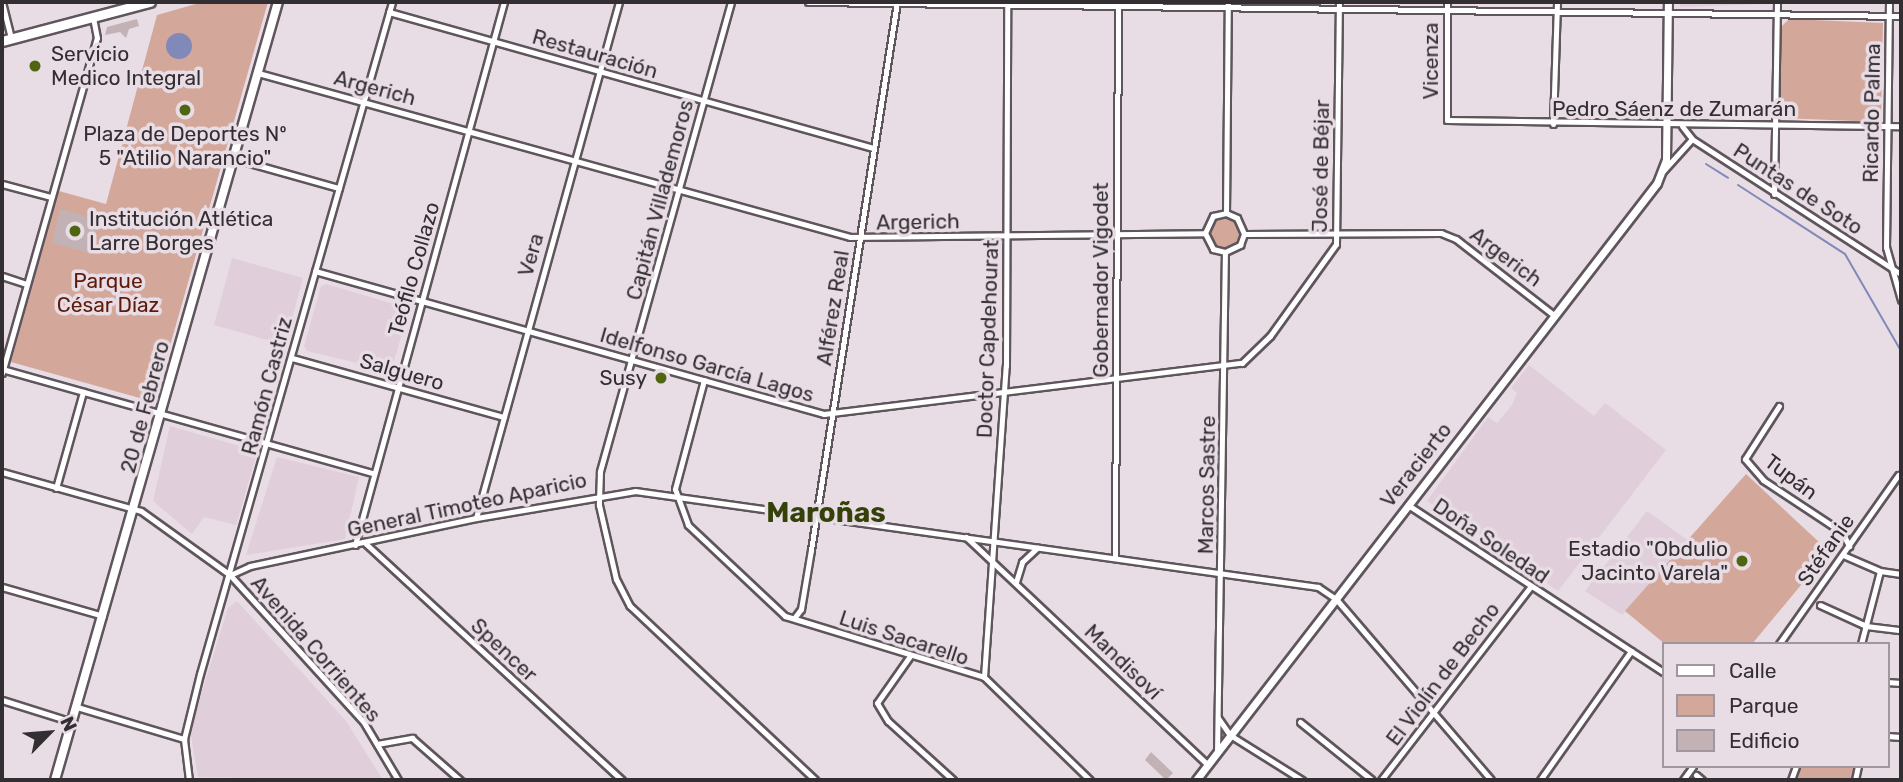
<!DOCTYPE html>
<html>
<head>
<meta charset="utf-8">
<style>
  body { margin:0 }
  #map { position:relative; width:1903px; height:782px; overflow:hidden; background:#e8dce5; font-family:Rubik,sans-serif }
  div>[style] { position:absolute }
  .built>* { inset:0; background:#e1cedb }
  .green>* { inset:0; background:#d4a79b }
  .round { border-radius:50% }
  .water>* { inset:0; background:#8189b9 }
  .stream>* { height:2px; margin:-1px; padding:0 1px; transform-origin:1px; border-radius:1px; background:#8189b9 }
  .building>* { inset:0; background:#c2b2b5 }
  .roads { filter:drop-shadow(2px 0 #5f555c) drop-shadow(-2px 0 #5f555c) drop-shadow(0 2px #5f555c) drop-shadow(0 -2px #5f555c) }
  .minor>* { height:5px; margin:-2.5px; padding:0 2.5px; transform-origin:2.5px; border-radius:2.5px; background:#fff }
  .tertiary>* { height:7px; margin:-3.5px; padding:0 3.5px; transform-origin:3.5px; border-radius:3.5px; background:#fff }
  .secondary>* { height:8px; margin:-4px; padding:0 4px; transform-origin:4px; border-radius:4px; background:#fff }
  .primary>* { height:9px; margin:-4.5px; padding:0 4.5px; transform-origin:4.5px; border-radius:4.5px; background:#fff }
  .dots>* { width:19px; height:19px; translate:-50% -50%; box-sizing:border-box; border:4px solid #e8dce5; border-radius:50% }
  span { translate:-50% -50%; white-space:nowrap; text-align:center; line-height:1.15; -webkit-text-stroke:7px #e8dce5; paint-order:stroke }
  .poi-label { font-size:21px; color:#332e32 }
  .left { translate:0 -50%; text-align:left }
  .right { translate:-100% -50%; text-align:right }
  .street-label { font-size:21px; color:#332e32 }
  .park-label { font-size:21px; color:#5e1a09 }
  .district-label { font-size:28px; color:#34420a; font-weight:700 }
  .frame { position:absolute; inset:0; border:4px solid #332e32; pointer-events:none }
  .legend { position:absolute; left:1662px; top:642px; width:228px; height:126px; box-sizing:border-box; background:#e8dce5; border:2px solid #a0969d; margin:0; padding:9px 12px; list-style:none; font-size:21px; color:#332e32 }
  .legend li { display:flex; align-items:center; gap:14px; height:35px }
  .legend b { width:35px; border:2px solid #a0969d }
  .north { position:absolute; left:14px; top:698px; width:70px; height:70px; -webkit-text-stroke:5px #e8dce5; paint-order:stroke; rotate:65deg; font-size:19px; font-weight:700; line-height:28px; text-align:center; color:#332e32 }
  .north::after { content:''; display:block; margin:auto; width:24px; height:32px; background:#332e32; clip-path:polygon(50% 0,100% 100%,50% 72%,0 100%) }
</style>
</head>
<body>
<div id="map">
  <div class="built">
    <div style="clip-path:polygon(1678px 2px,1769px 2px,1769px 4px,1681px 7px)"></div>
    <div style="clip-path:polygon(232px 258px,303px 278px,285px 345px,214px 325px)"></div>
    <div style="clip-path:polygon(326px 284px,404px 307px,408px 313px,391px 371px,307px 351px,304px 346px,321px 286px)"></div>
    <div style="clip-path:polygon(1529px 365px,1594px 416px,1605px 403px,1666px 450px,1558px 591px,1427px 501px,1488px 417px,1497px 423px,1512px 405px,1517px 393px,1511px 388px)"></div>
    <div style="clip-path:polygon(170px 426px,253px 450px,256px 456px,236px 525px,204px 517px,192px 534px,153px 501px)"></div>
    <div style="clip-path:polygon(277px 457px,359px 477px,345px 539px,246px 555px)"></div>
    <div style="clip-path:polygon(1647px 511px,1689px 541px,1622px 615px,1585px 591px)"></div>
    <div style="clip-path:polygon(237px 601px,346px 721px,383px 780px,198px 777px,190px 730px,228px 608px)"></div>
  </div>
  <div class="green">
    <div style="clip-path:polygon(203px 2px,268px 2px,154px 402px,11px 362px,59px 191px,106px 204px,157px 15px)"></div>
    <div style="clip-path:polygon(1789px 19px,1883px 23px,1881px 122px,1781px 118px,1780px 28px)"></div>
    <div class="round" style="left:1209px;top:216px;width:32px;height:32px"></div>
    <div style="clip-path:polygon(1746px 474px,1820px 543px,1806px 579px,1752px 644px,1665px 644px,1625px 611px)"></div>
    <div style="clip-path:polygon(1800px 766px,1856px 766px,1854px 780px,1795px 780px)"></div>
  </div>
  <div class="water">
    <div class="round" style="left:166px;top:33px;width:26px;height:26px"></div>
  </div>
  <div class="stream">
    <div style="left:1706px;top:164px;width:26px;rotate:32deg"></div>
    <div style="left:1738px;top:185px;width:127px;rotate:32.8deg"></div>
    <div style="left:1845px;top:254px;width:112px;rotate:60deg"></div>
  </div>
  <div class="building">
    <div style="clip-path:polygon(137px 19px,139px 26px,129px 29px,126px 38px,120px 32px,105px 35px,107px 27px)"></div>
    <div style="clip-path:polygon(60px 209px,99px 220px,90px 253px,52px 243px)"></div>
    <div style="clip-path:polygon(1151px 752px,1173px 773px,1166px 780px,1145px 760px)"></div>
  </div>
  <div class="roads">
    <div class="minor">
      <div style="left:2px;top:2px;width:38px;rotate:76deg"></div>
      <div style="left:731px;top:2px;width:488px;rotate:105.6deg"></div>
      <div style="left:600px;top:472px;width:33px;rotate:92deg"></div>
      <div style="left:599px;top:505px;width:76px;rotate:77.1deg"></div>
      <div style="left:616px;top:579px;width:30px;rotate:63deg"></div>
      <div style="left:630px;top:606px;width:254px;rotate:43.2deg"></div>
      <div style="left:808px;top:2px;width:1093px;rotate:0.73deg"></div>
      <div style="left:1447px;top:2px;width:118px;rotate:90deg"></div>
      <div style="left:1447px;top:120px;width:454px;rotate:0.8deg"></div>
      <div style="left:1889px;top:2px;width:245px;rotate:90.7deg"></div>
      <div style="left:1886px;top:247px;width:55px;rotate:74.2deg"></div>
      <div style="left:389px;top:12px;width:503px;rotate:15.69deg"></div>
      <div style="left:258px;top:73px;width:614px;rotate:15.48deg"></div>
      <div style="left:850px;top:237px;width:355px;rotate:-0.6deg"></div>
      <div style="left:1553px;top:124px;width:122px;rotate:-88.1deg"></div>
      <div style="left:1682px;top:126px;width:16px;rotate:52deg"></div>
      <div style="left:1692px;top:139px;width:249px;rotate:32.9deg"></div>
      <div style="left:232px;top:158px;width:111px;rotate:15.7deg"></div>
      <div style="left:1663px;top:171px;width:43px;rotate:-47.8deg"></div>
      <div style="left:2px;top:184px;width:51px;rotate:14.9deg"></div>
      <div style="left:1774px;top:194px;width:192px;rotate:-89.1deg"></div>
      <div style="left:1226px;top:213px;width:211px;rotate:-89.5deg"></div>
      <div style="left:1205px;top:233px;width:19px;rotate:-65deg"></div>
      <div style="left:1213px;top:216px;width:13px;rotate:-13deg"></div>
      <div style="left:1226px;top:213px;width:12px;rotate:24deg"></div>
      <div style="left:1237px;top:218px;width:17px;rotate:66deg"></div>
      <div style="left:1205px;top:233px;width:18px;rotate:63deg"></div>
      <div style="left:1213px;top:249px;width:12px;rotate:14deg"></div>
      <div style="left:1225px;top:252px;width:17px;rotate:-25deg"></div>
      <div style="left:1240px;top:245px;width:12px;rotate:-70deg"></div>
      <div style="left:1244px;top:234px;width:197px;rotate:-0.3deg"></div>
      <div style="left:1441px;top:233px;width:16px;rotate:22deg"></div>
      <div style="left:1456px;top:239px;width:125px;rotate:37.9deg"></div>
      <div style="left:315px;top:271px;width:529px;rotate:15.69deg"></div>
      <div style="left:824px;top:414px;width:421px;rotate:-7deg"></div>
      <div style="left:1242px;top:363px;width:39px;rotate:-44deg"></div>
      <div style="left:1270px;top:336px;width:113px;rotate:-54.3deg"></div>
      <div style="left:1336px;top:244px;width:242px;rotate:-89.3deg"></div>
      <div style="left:2px;top:276px;width:26px;rotate:18deg"></div>
      <div style="left:292px;top:358px;width:220px;rotate:15.6deg"></div>
      <div style="left:2px;top:369px;width:385px;rotate:15.7deg"></div>
      <div style="left:2px;top:373px;width:348px;rotate:-74.2deg"></div>
      <div style="left:97px;top:38px;width:20px;rotate:-101deg"></div>
      <div style="left:704px;top:380px;width:113px;rotate:104.9deg"></div>
      <div style="left:675px;top:489px;width:38px;rotate:70deg"></div>
      <div style="left:688px;top:525px;width:133px;rotate:43.2deg"></div>
      <div style="left:785px;top:616px;width:208px;rotate:17deg"></div>
      <div style="left:984px;top:677px;width:148px;rotate:44.2deg"></div>
      <div style="left:1779px;top:406px;width:63px;rotate:122.7deg"></div>
      <div style="left:1745px;top:459px;width:28px;rotate:49deg"></div>
      <div style="left:1763px;top:480px;width:95px;rotate:33.4deg"></div>
      <div style="left:1842px;top:532px;width:16px;rotate:63deg"></div>
      <div style="left:2px;top:472px;width:144px;rotate:15.7deg"></div>
      <div style="left:141px;top:511px;width:110px;rotate:35.7deg"></div>
      <div style="left:230px;top:575px;width:197px;rotate:47.7deg"></div>
      <div style="left:363px;top:721px;width:69px;rotate:59.3deg"></div>
      <div style="left:56px;top:488px;width:100px;rotate:-74.3deg"></div>
      <div style="left:1408px;top:505px;width:305px;rotate:33.2deg"></div>
      <div style="left:476px;top:518px;width:535px;rotate:-74.51deg"></div>
      <div style="left:966px;top:537px;width:332px;rotate:43.3deg"></div>
      <div style="left:365px;top:543px;width:350px;rotate:42.7deg"></div>
      <div style="left:355px;top:545px;width:563px;rotate:-74.66deg"></div>
      <div style="left:1843px;top:555px;width:40px;rotate:23.4deg"></div>
      <div style="left:1880px;top:571px;width:21px;rotate:8deg"></div>
      <div style="left:1115px;top:558px;width:556px;rotate:-89.69deg"></div>
      <div style="left:230px;top:575px;width:22px;rotate:-24deg"></div>
      <div style="left:250px;top:566px;width:231px;rotate:-12deg"></div>
      <div style="left:476px;top:518px;width:161px;rotate:-9.6deg"></div>
      <div style="left:635px;top:491px;width:690px;rotate:8deg"></div>
      <div style="left:1318px;top:587px;width:22px;rotate:34deg"></div>
      <div style="left:1336px;top:599px;width:238px;rotate:49.4deg"></div>
      <div style="left:1016px;top:582px;width:21px;rotate:-73deg"></div>
      <div style="left:1022px;top:562px;width:21px;rotate:-43deg"></div>
      <div style="left:2px;top:587px;width:105px;rotate:16deg"></div>
      <div style="left:1820px;top:605px;width:51px;rotate:24.5deg"></div>
      <div style="left:1866px;top:626px;width:35px;rotate:7deg"></div>
      <div style="left:795px;top:617px;width:10px;rotate:-53deg"></div>
      <div style="left:801px;top:609px;width:60px;rotate:-80.4deg"></div>
      <div style="left:811px;top:550px;width:555px;rotate:-81.08deg"></div>
      <div style="left:1779px;top:644px;width:207px;rotate:-54.8deg"></div>
      <div style="left:1861px;top:644px;width:75px;rotate:-75.4deg"></div>
      <div style="left:910px;top:656px;width:57px;rotate:125.1deg"></div>
      <div style="left:877px;top:703px;width:21px;rotate:59deg"></div>
      <div style="left:888px;top:721px;width:88px;rotate:42.2deg"></div>
      <div style="left:984px;top:677px;width:312px;rotate:-86deg"></div>
      <div style="left:1006px;top:366px;width:364px;rotate:-89.8deg"></div>
      <div style="left:1887px;top:682px;width:14px;rotate:4deg"></div>
      <div style="left:2px;top:700px;width:73px;rotate:17.4deg"></div>
      <div style="left:77px;top:707px;width:112px;rotate:16.7deg"></div>
      <div style="left:1218px;top:718px;width:21px;rotate:55deg"></div>
      <div style="left:1230px;top:735px;width:85px;rotate:32deg"></div>
      <div style="left:1300px;top:722px;width:92px;rotate:38.9deg"></div>
      <div style="left:1887px;top:736px;width:14px;rotate:4deg"></div>
      <div style="left:377px;top:744px;width:36px;rotate:-10deg"></div>
      <div style="left:412px;top:738px;width:64px;rotate:41.2deg"></div>
      <div style="left:1217px;top:753px;width:501px;rotate:-89.09deg"></div>
      <div style="left:1696px;top:775px;width:8px;rotate:40deg"></div>
      <div style="left:189px;top:780px;width:41px;rotate:-97deg"></div>
      <div style="left:184px;top:739px;width:67px;rotate:-76.2deg"></div>
      <div style="left:200px;top:674px;width:699px;rotate:-74.05deg"></div>
      <div style="left:1381px;top:780px;width:244px;rotate:-52.3deg"></div>
      <div style="left:1540px;top:780px;width:158px;rotate:-54.8deg"></div>
      <div style="left:1683px;top:780px;width:17px;rotate:-54deg"></div>
      <div style="left:1791px;top:780px;width:15px;rotate:-70deg"></div>
      <div style="left:1855px;top:780px;width:14px;rotate:-78deg"></div>
    </div>
    <div class="tertiary">
      <div style="left:1196px;top:780px;width:754px;rotate:-52.32deg"></div>
      <div style="left:1657px;top:183px;width:25px;rotate:-69deg"></div>
      <div style="left:1666px;top:160px;width:158px;rotate:-89.3deg"></div>
    </div>
    <div class="secondary">
      <div style="left:55px;top:780px;width:809px;rotate:-74.01deg"></div>
    </div>
    <div class="primary">
      <div style="left:2px;top:41px;width:153px;rotate:-14.8deg"></div>
    </div>
  </div>
  <div class="dots">
    <div style="left:35px;top:66px;background:#506512"></div>
    <div style="left:185px;top:110px;background:#506512"></div>
    <div style="left:75px;top:231px;background:#506512"></div>
    <div style="left:661px;top:378px;background:#506512"></div>
    <div style="left:1742px;top:561px;background:#506512"></div>
  </div>
  <div class="poi-label">
    <span class="left" style="left:51px;top:66px">Servicio<br>Medico Integral</span>
    <span style="left:185px;top:146px">Plaza de Deportes Nº<br>5 "Atilio Narancio"</span>
    <span class="left" style="left:89px;top:231px">Institución Atlética<br>Larre Borges</span>
    <span class="right" style="left:647px;top:378px">Susy</span>
    <span class="right" style="left:1728px;top:561px">Estadio "Obdulio<br>Jacinto Varela"</span>
  </div>
  <div class="street-label">
    <span style="left:595px;top:54px;rotate:16deg">Restauración</span>
    <span style="left:1431px;top:61px;rotate:-90deg">Vicenza</span>
    <span style="left:375px;top:88px;rotate:15deg">Argerich</span>
    <span style="left:1674px;top:109px">Pedro Sáenz de Zumarán</span>
    <span style="left:1872px;top:113px;rotate:-89deg">Ricardo Palma</span>
    <span style="left:1321px;top:166px;rotate:-89deg">José de Béjar</span>
    <span style="left:1798px;top:189px;rotate:33deg">Puntas de Soto</span>
    <span style="left:660px;top:200px;rotate:-75deg">Capitán Villademoros</span>
    <span style="left:918px;top:222px;rotate:-1deg">Argerich</span>
    <span style="left:531px;top:255px;rotate:-74deg">Vera</span>
    <span style="left:1506px;top:257px;rotate:37deg">Argerich</span>
    <span style="left:414px;top:269px;rotate:-74deg">Teófilo Collazo</span>
    <span style="left:1101px;top:280px;rotate:-90deg">Gobernador Vigodet</span>
    <span style="left:833px;top:308px;rotate:-81deg">Alférez Real</span>
    <span style="left:988px;top:339px;rotate:-88deg">Doctor Capdehourat</span>
    <span style="left:707px;top:365px;rotate:16deg">Idelfonso García Lagos</span>
    <span style="left:402px;top:372px;rotate:16deg">Salguero</span>
    <span style="left:267px;top:386px;rotate:-75deg">Ramón Castriz</span>
    <span style="left:145px;top:407px;rotate:-75deg">20 de Febrero</span>
    <span style="left:1416px;top:465px;rotate:-52deg">Veracierto</span>
    <span style="left:1791px;top:477px;rotate:37deg">Tupán</span>
    <span style="left:1207px;top:485px;rotate:-89deg">Marcos Sastre</span>
    <span style="left:467px;top:505px;rotate:-12deg">General Timoteo Aparicio</span>
    <span style="left:1491px;top:541px;rotate:34deg">Doña Soledad</span>
    <span style="left:1826px;top:550px;rotate:-55deg">Stéfanie</span>
    <span style="left:904px;top:638px;rotate:18deg">Luis Sacarello</span>
    <span style="left:316px;top:649px;rotate:49deg">Avenida Corrientes</span>
    <span style="left:504px;top:650px;rotate:43deg">Spencer</span>
    <span style="left:1123px;top:662px;rotate:44deg">Mandisoví</span>
    <span style="left:1443px;top:674px;rotate:-53deg">El Violín de Becho</span>
  </div>
  <div class="park-label">
    <span style="left:108px;top:293px">Parque<br>César Díaz</span>
  </div>
  <div class="district-label">
    <span style="left:826px;top:513px">Maroñas</span>
  </div>
  <div class="frame"></div>
  <ul class="legend">
  <li><b style="height:9px;background:#fff"></b>Calle</li>
  <li><b style="height:19px;background:#d4a79b"></b>Parque</li>
  <li><b style="height:19px;background:#c2b2b5"></b>Edificio</li>
  </ul>
  <div class="north">N</div>
</div>
</body>
</html>
